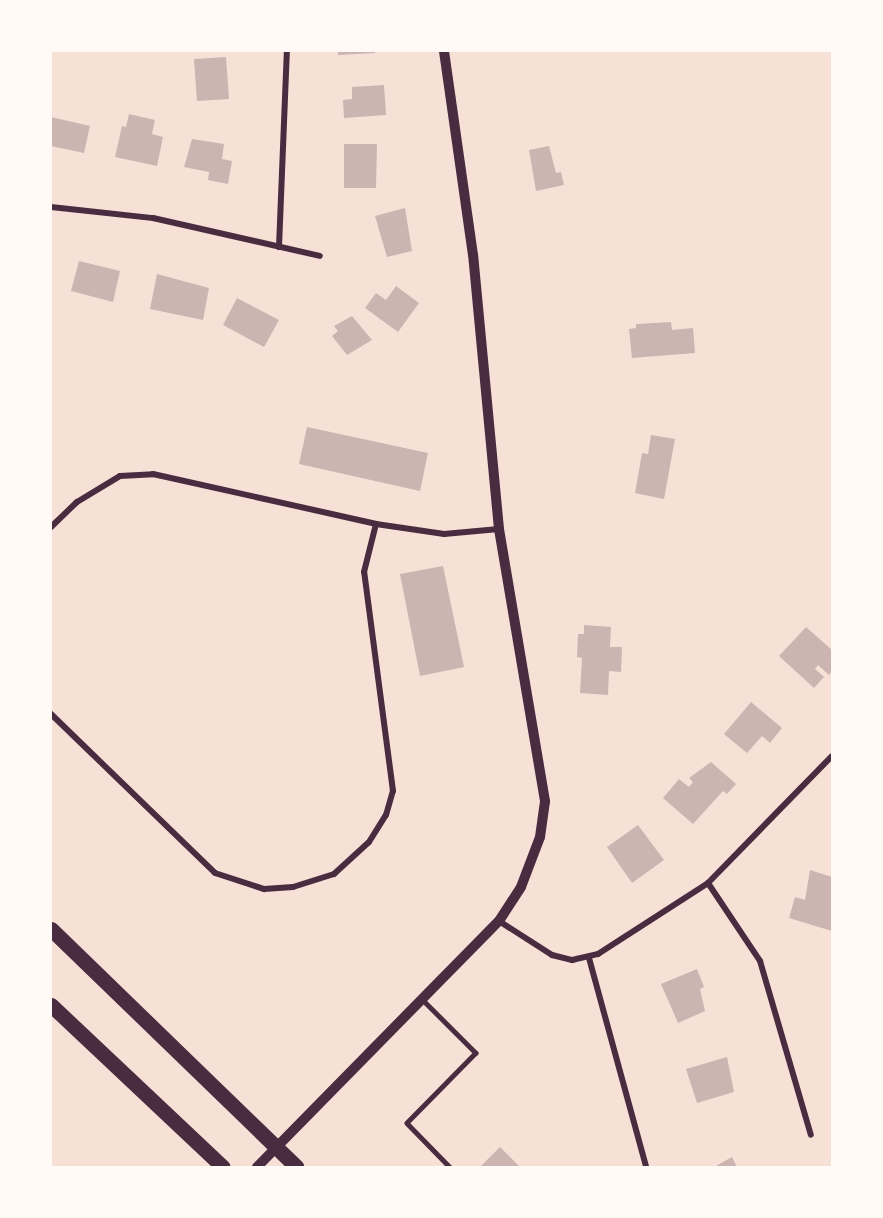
<!DOCTYPE html>
<html>
<head>
<meta charset="utf-8">
<style>
  body { margin:0 }
  #map { position:relative; width:883px; height:1218px; overflow:hidden; background:#f7e1d7; font-family:Helvetica,sans-serif }
  div>[style] { position:absolute }
  .building>* { inset:0; background:#ccb4b1 }
  .service>* { height:4.5px; margin:-2.25px; padding:0 2.25px; transform-origin:2.25px; border-radius:2.25px; background:#4a2c40 }
  .minor>* { height:6px; margin:-3px; padding:0 3px; transform-origin:3px; border-radius:3px; background:#4a2c40 }
  .tertiary>* { height:10px; margin:-5px; padding:0 5px; transform-origin:5px; border-radius:5px; background:#4a2c40 }
  .trunk>* { height:15px; margin:-7.5px; padding:0 7.5px; transform-origin:7.5px; border-radius:7.5px; background:#4a2c40 }
  span { translate:-50% -50%; white-space:nowrap; text-align:center; line-height:1.15; -webkit-text-stroke:4.5px #fffaf5; paint-order:stroke }
  .frame { position:absolute; inset:0; border:52px solid #fffaf5; pointer-events:none }
</style>
</head>
<body>
<div id="map">
  <div class="building">
    <div style="clip-path:polygon(338px 51px,375px 51px,375px 53px,338px 55px)"></div>
    <div style="clip-path:polygon(226px 57px,229px 99px,197px 101px,194px 59px)"></div>
    <div style="clip-path:polygon(384px 85px,386px 115px,344px 118px,343px 100px,352px 99px,352px 87px)"></div>
    <div style="clip-path:polygon(129px 114px,155px 120px,152px 134px,163px 137px,157px 166px,115px 157px,122px 126px,126px 127px)"></div>
    <div style="clip-path:polygon(51px 117px,90px 126px,84px 153px,51px 146px)"></div>
    <div style="clip-path:polygon(192px 139px,224px 144px,222px 159px,232px 161px,228px 184px,208px 180px,209px 172px,184px 167px)"></div>
    <div style="clip-path:polygon(344px 144px,377px 144px,376px 188px,344px 188px)"></div>
    <div style="clip-path:polygon(549px 146px,556px 173px,561px 172px,564px 185px,536px 191px,529px 150px)"></div>
    <div style="clip-path:polygon(405px 208px,412px 251px,387px 257px,375px 216px)"></div>
    <div style="clip-path:polygon(79px 261px,120px 271px,113px 302px,71px 291px)"></div>
    <div style="clip-path:polygon(157px 274px,209px 288px,203px 320px,150px 309px)"></div>
    <div style="clip-path:polygon(396px 286px,419px 303px,398px 332px,365px 308px,376px 293px,386px 300px)"></div>
    <div style="clip-path:polygon(237px 298px,279px 320px,264px 347px,223px 325px)"></div>
    <div style="clip-path:polygon(352px 316px,372px 340px,347px 355px,332px 336px,338px 331px,334px 326px)"></div>
    <div style="clip-path:polygon(671px 322px,672px 330px,693px 328px,695px 353px,632px 358px,629px 329px,636px 328px,636px 324px)"></div>
    <div style="clip-path:polygon(307px 427px,428px 453px,420px 491px,299px 464px)"></div>
    <div style="clip-path:polygon(651px 435px,675px 439px,664px 499px,635px 493px,642px 453px,648px 454px)"></div>
    <div style="clip-path:polygon(443px 566px,464px 667px,420px 676px,400px 574px)"></div>
    <div style="clip-path:polygon(584px 625px,611px 627px,610px 647px,622px 647px,621px 672px,609px 671px,608px 695px,580px 693px,582px 658px,577px 657px,578px 634px,584px 634px)"></div>
    <div style="clip-path:polygon(806px 627px,832px 650px,832px 671px,829px 675px,818px 665px,815px 669px,824px 677px,814px 688px,779px 656px)"></div>
    <div style="clip-path:polygon(751px 702px,782px 728px,770px 743px,762px 736px,747px 753px,724px 734px)"></div>
    <div style="clip-path:polygon(711px 762px,736px 784px,727px 794px,723px 791px,693px 824px,663px 798px,679px 779px,689px 787px,693px 782px,689px 778px)"></div>
    <div style="clip-path:polygon(638px 825px,664px 860px,632px 883px,607px 847px)"></div>
    <div style="clip-path:polygon(810px 870px,832px 877px,832px 931px,789px 918px,795px 897px,805px 900px)"></div>
    <div style="clip-path:polygon(697px 969px,704px 987px,700px 989px,705px 1011px,678px 1023px,661px 984px)"></div>
    <div style="clip-path:polygon(727px 1057px,734px 1092px,697px 1103px,686px 1069px)"></div>
    <div style="clip-path:polygon(500px 1147px,520px 1167px,480px 1167px)"></div>
    <div style="clip-path:polygon(732px 1157px,737px 1167px,714px 1167px)"></div>
  </div>
  <div class="service">
    <div style="left:422px;top:999px;width:76px;rotate:45deg"></div>
    <div style="left:476px;top:1053px;width:98px;rotate:134.6deg"></div>
    <div style="left:407px;top:1123px;width:62px;rotate:45.7deg"></div>
  </div>
  <div class="minor">
    <div style="left:51px;top:207px;width:103px;rotate:6.2deg"></div>
    <div style="left:153px;top:218px;width:171px;rotate:12.8deg"></div>
    <div style="left:279px;top:247px;width:196px;rotate:-87.7deg"></div>
    <div style="left:51px;top:527px;width:36px;rotate:-44deg"></div>
    <div style="left:77px;top:502px;width:50px;rotate:-31.2deg"></div>
    <div style="left:120px;top:476px;width:33px;rotate:-3deg"></div>
    <div style="left:153px;top:474px;width:229px;rotate:12.6deg"></div>
    <div style="left:376px;top:524px;width:69px;rotate:8.4deg"></div>
    <div style="left:444px;top:534px;width:55px;rotate:-5.2deg"></div>
    <div style="left:51px;top:714px;width:228px;rotate:44.1deg"></div>
    <div style="left:215px;top:873px;width:52px;rotate:18.1deg"></div>
    <div style="left:264px;top:889px;width:29px;rotate:-4deg"></div>
    <div style="left:293px;top:887px;width:43px;rotate:-17.6deg"></div>
    <div style="left:334px;top:874px;width:47px;rotate:-42.4deg"></div>
    <div style="left:369px;top:842px;width:32px;rotate:-58deg"></div>
    <div style="left:386px;top:815px;width:25px;rotate:-74deg"></div>
    <div style="left:393px;top:791px;width:221px;rotate:-97.5deg"></div>
    <div style="left:364px;top:572px;width:49px;rotate:-76deg"></div>
    <div style="left:708px;top:883px;width:94px;rotate:56.3deg"></div>
    <div style="left:760px;top:961px;width:181px;rotate:73.7deg"></div>
    <div style="left:499px;top:921px;width:63px;rotate:32.7deg"></div>
    <div style="left:552px;top:955px;width:21px;rotate:14deg"></div>
    <div style="left:572px;top:960px;width:27px;rotate:-13deg"></div>
    <div style="left:598px;top:954px;width:131px;rotate:-32.8deg"></div>
    <div style="left:708px;top:883px;width:177px;rotate:-45.7deg"></div>
    <div style="left:589px;top:958px;width:217px;rotate:74.7deg"></div>
  </div>
  <div class="tertiary">
    <div style="left:257px;top:1167px;width:345px;rotate:-45.5deg"></div>
    <div style="left:499px;top:921px;width:40px;rotate:-57.1deg"></div>
    <div style="left:521px;top:887px;width:53px;rotate:-69.2deg"></div>
    <div style="left:540px;top:837px;width:36px;rotate:-82deg"></div>
    <div style="left:545px;top:801px;width:276px;rotate:-99.6deg"></div>
    <div style="left:499px;top:529px;width:275px;rotate:-95.4deg"></div>
    <div style="left:473px;top:255px;width:206px;rotate:-98.1deg"></div>
  </div>
  <div class="trunk">
    <div style="left:51px;top:929px;width:342px;rotate:44.1deg"></div>
    <div style="left:51px;top:1005px;width:236px;rotate:43.3deg"></div>
  </div>
  <div class="frame"></div>
</div>
</body>
</html>
